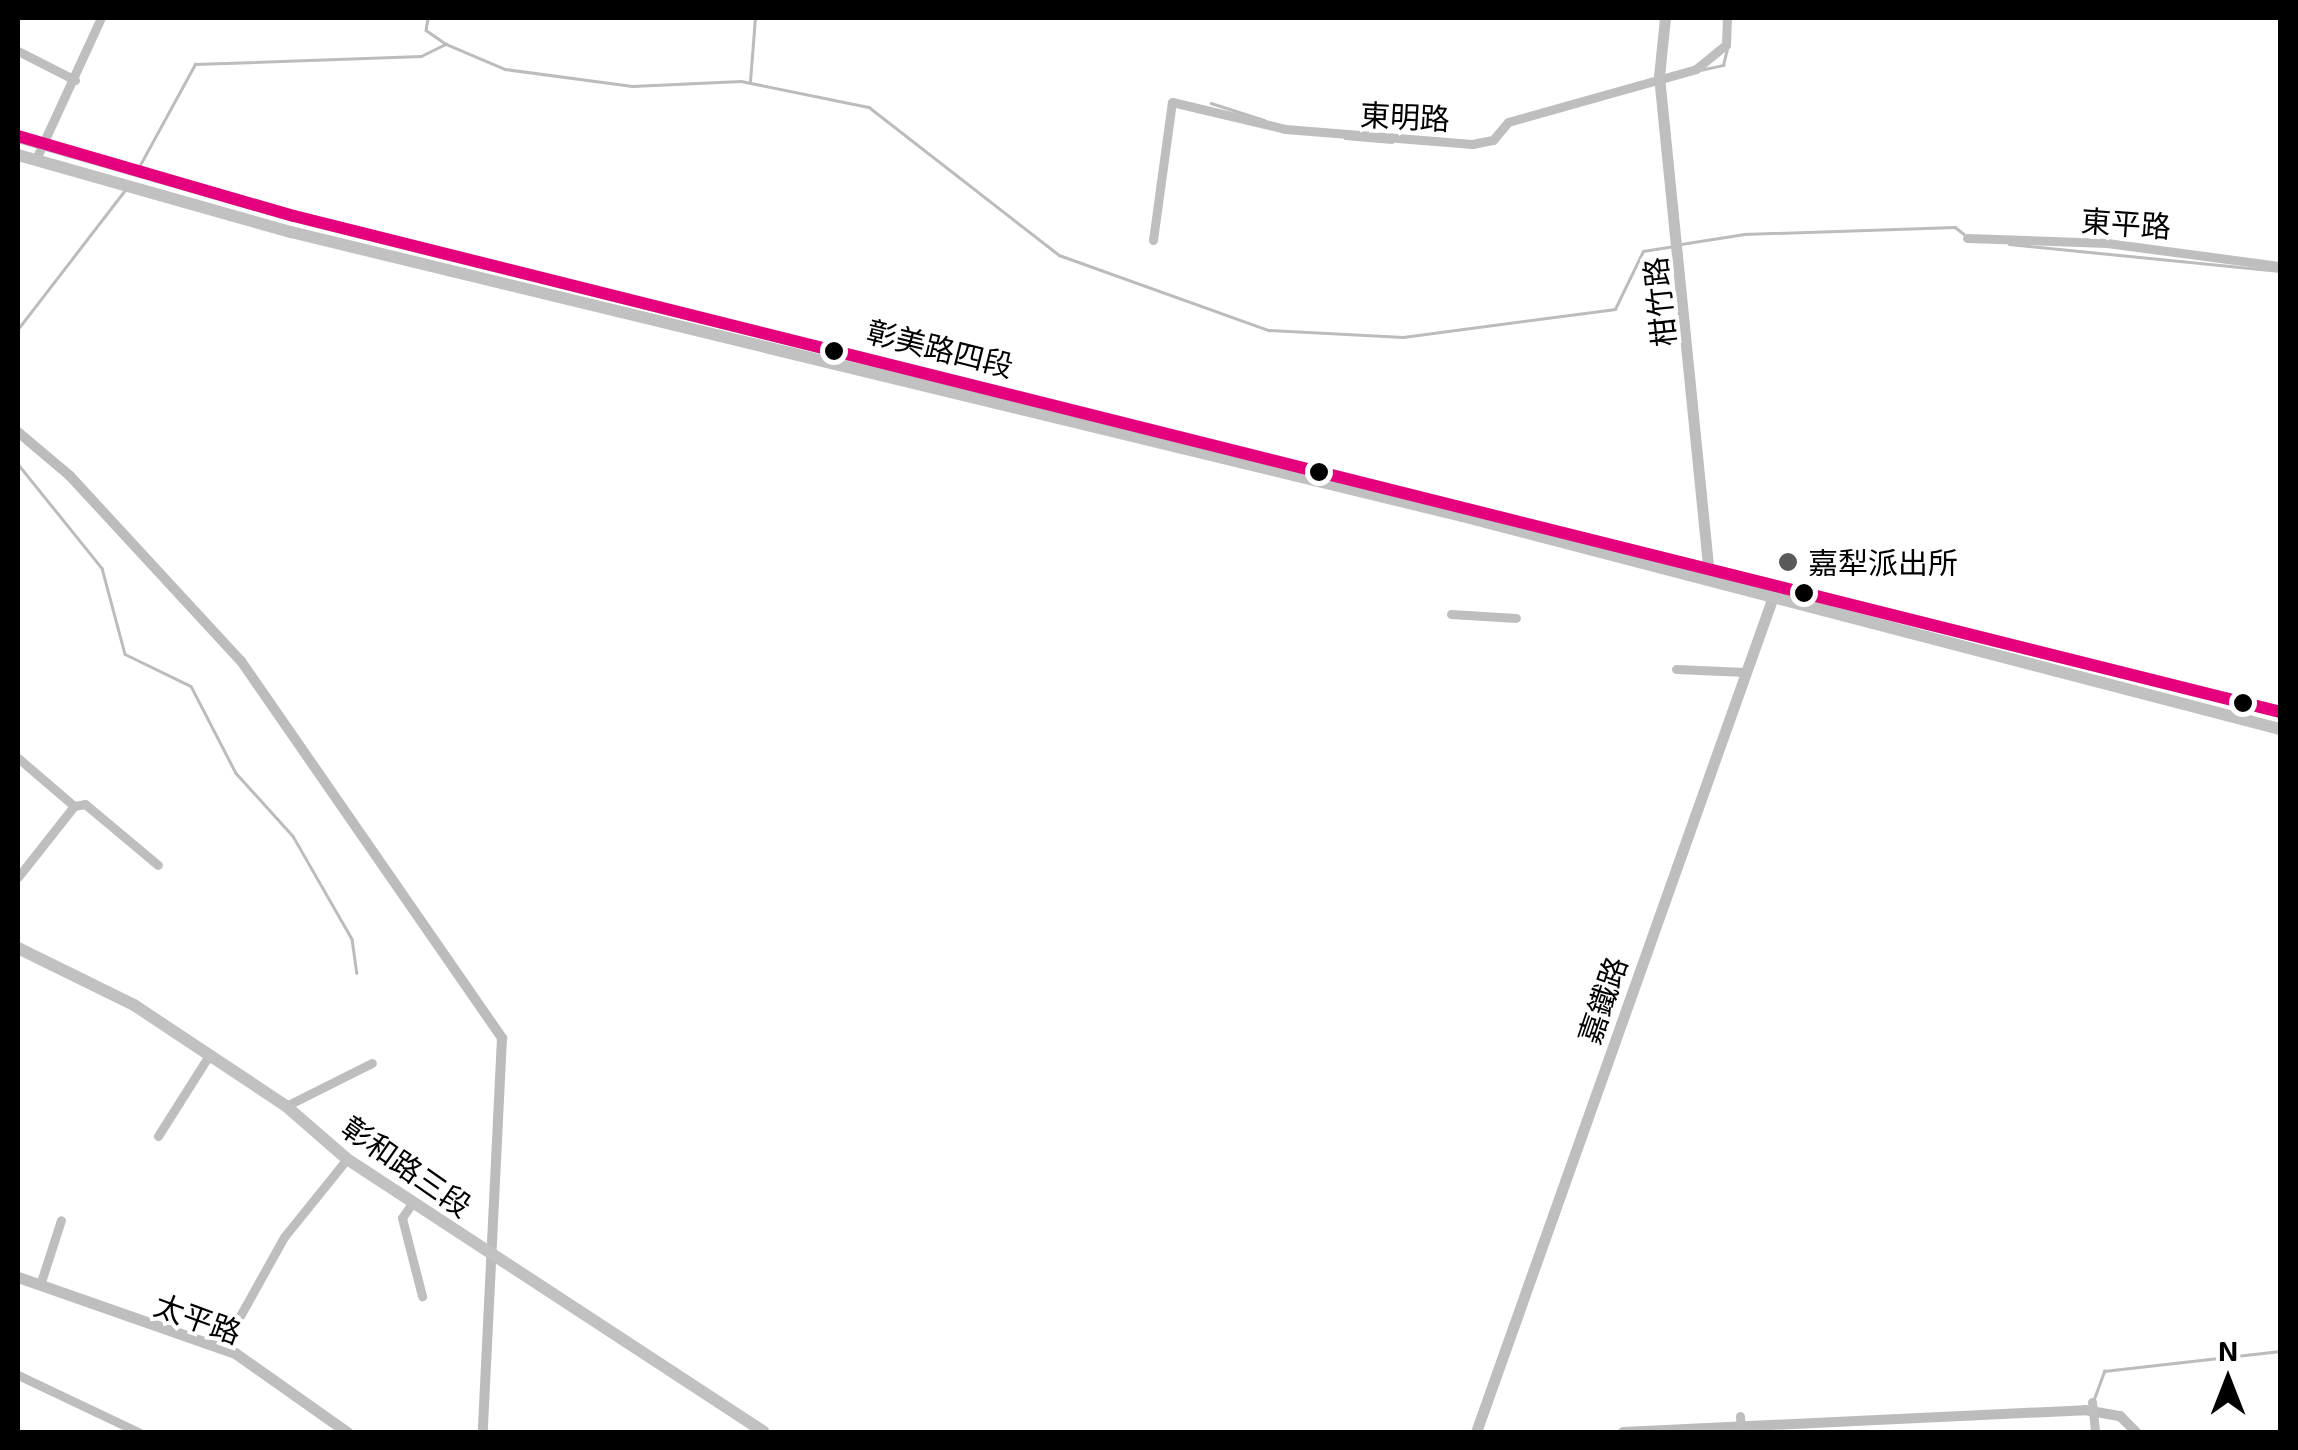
<!DOCTYPE html>
<html>
<head>
<meta charset="utf-8">
<style>
  body { margin:0 }
  #map { position:relative; width:2298px; height:1450px; overflow:hidden; background:#fff; font-family:"Exo 2","Noto Sans TC",sans-serif }
  div>[style] { position:absolute }
  .stream>* { height:2.5px; margin:-1.25px; padding:0 1.25px; transform-origin:1.25px; border-radius:1.25px; background:#bcbcbc }
  .canal>* { height:10px; margin:-5px; padding:0 5px; transform-origin:5px; border-radius:5px; background:#bcbcbc }
  .minor>* { height:9px; margin:-4.5px; padding:0 4.5px; transform-origin:4.5px; border-radius:4.5px; background:#bebebe }
  .tertiary>* { height:11px; margin:-5.5px; padding:0 5.5px; transform-origin:5.5px; border-radius:5.5px; background:#bebebe }
  .secondary>* { height:12px; margin:-6px; padding:0 6px; transform-origin:6px; border-radius:6px; background:#c1c1c1 }
  .bus-1>* { height:12px; margin:-6px; padding:0 6px; transform-origin:6px; border-radius:6px; background:#e5007d }
  .dots>* { width:28px; height:28px; translate:-50% -50%; box-sizing:border-box; border:5px solid #fff; border-radius:50% }
  span { translate:-50% -50%; white-space:nowrap; text-align:center; line-height:1.15; -webkit-text-stroke:8px #fff; paint-order:stroke }
  .street-label { font-size:30px; color:#000 }
  .poi-label { font-size:30px; color:#000 }
  .left { translate:0 -50%; text-align:left }
  .frame { position:absolute; inset:0; border:20px solid #000; pointer-events:none }
  .north { position:absolute; left:2178px; top:1330px; width:100px; height:100px; -webkit-text-stroke:8px #fff; paint-order:stroke; rotate:0deg; font-size:28px; font-weight:700; line-height:40px; text-align:center; color:#000 }
  .north::after { content:''; display:block; margin:auto; width:35px; height:45px; background:#000; clip-path:polygon(50% 0,100% 100%,50% 72%,0 100%) }
</style>
</head>
<body>
<div id="map">
  <div class="stream">
    <div style="left:428px;top:18px;width:12px;rotate:99deg"></div>
    <div style="left:426px;top:30px;width:24px;rotate:35deg"></div>
    <div style="left:1700px;top:70px;width:24px;rotate:-12deg"></div>
    <div style="left:1723px;top:65px;width:16px;rotate:-76deg"></div>
    <div style="left:750px;top:81px;width:63px;rotate:-85.5deg"></div>
    <div style="left:1211px;top:103px;width:56px;rotate:17.8deg"></div>
    <div style="left:1345px;top:138px;width:47px;rotate:4.9deg"></div>
    <div style="left:140px;top:165px;width:115px;rotate:-61.4deg"></div>
    <div style="left:195px;top:64px;width:226px;rotate:-2deg"></div>
    <div style="left:421px;top:56px;width:28px;rotate:-26deg"></div>
    <div style="left:446px;top:44px;width:64px;rotate:23deg"></div>
    <div style="left:505px;top:69px;width:128px;rotate:7.6deg"></div>
    <div style="left:632px;top:86px;width:109px;rotate:-2.6deg"></div>
    <div style="left:741px;top:81px;width:131px;rotate:11.5deg"></div>
    <div style="left:869px;top:107px;width:241px;rotate:37.9deg"></div>
    <div style="left:1059px;top:255px;width:223px;rotate:19.7deg"></div>
    <div style="left:1269px;top:330px;width:134px;rotate:3deg"></div>
    <div style="left:1403px;top:337px;width:214px;rotate:-7.5deg"></div>
    <div style="left:1615px;top:309px;width:64px;rotate:-64.2deg"></div>
    <div style="left:1643px;top:251px;width:30px;rotate:-9deg"></div>
    <div style="left:1681px;top:244px;width:64px;rotate:-9deg"></div>
    <div style="left:1744px;top:234px;width:211px;rotate:-1.9deg"></div>
    <div style="left:1955px;top:227px;width:11px;rotate:38deg"></div>
    <div style="left:2009px;top:244px;width:272px;rotate:5.7deg"></div>
    <div style="left:18px;top:329px;width:177px;rotate:-52.4deg"></div>
    <div style="left:18px;top:464px;width:134px;rotate:51.1deg"></div>
    <div style="left:102px;top:568px;width:89px;rotate:75deg"></div>
    <div style="left:125px;top:654px;width:73px;rotate:25.9deg"></div>
    <div style="left:191px;top:686px;width:98px;rotate:62.7deg"></div>
    <div style="left:236px;top:773px;width:85px;rotate:47.9deg"></div>
    <div style="left:293px;top:836px;width:119px;rotate:60.2deg"></div>
    <div style="left:352px;top:939px;width:34px;rotate:82deg"></div>
    <div style="left:2094px;top:1399px;width:30px;rotate:-70deg"></div>
    <div style="left:2104px;top:1371px;width:177px;rotate:-6.5deg"></div>
  </div>
  <div class="canal">
    <div style="left:18px;top:432px;width:68px;rotate:40.2deg"></div>
    <div style="left:70px;top:476px;width:252px;rotate:47.3deg"></div>
    <div style="left:241px;top:661px;width:459px;rotate:55.3deg"></div>
    <div style="left:502px;top:1038px;width:394px;rotate:92.8deg"></div>
    <div style="left:1623px;top:1432px;width:463px;rotate:-2.7deg"></div>
    <div style="left:2085px;top:1410px;width:36px;rotate:10deg"></div>
    <div style="left:2120px;top:1416px;width:23px;rotate:45deg"></div>
  </div>
  <div class="minor">
    <div style="left:18px;top:51px;width:64px;rotate:27deg"></div>
    <div style="left:36px;top:159px;width:155px;rotate:-65.3deg"></div>
    <div style="left:1967px;top:238px;width:140px;rotate:2deg"></div>
    <div style="left:2107px;top:243px;width:175px;rotate:7.6deg"></div>
    <div style="left:1153px;top:240px;width:139px;rotate:-82.2deg"></div>
    <div style="left:1172px;top:102px;width:116px;rotate:13.4deg"></div>
    <div style="left:1285px;top:129px;width:188px;rotate:4.6deg"></div>
    <div style="left:1472px;top:144px;width:21px;rotate:-11deg"></div>
    <div style="left:1493px;top:140px;width:23px;rotate:-50deg"></div>
    <div style="left:1508px;top:122px;width:195px;rotate:-15.7deg"></div>
    <div style="left:1696px;top:69px;width:38px;rotate:-39deg"></div>
    <div style="left:1726px;top:45px;width:27px;rotate:-88deg"></div>
    <div style="left:1451px;top:614px;width:65px;rotate:3.5deg"></div>
    <div style="left:1676px;top:669px;width:69px;rotate:2.5deg"></div>
    <div style="left:18px;top:758px;width:74px;rotate:40.6deg"></div>
    <div style="left:18px;top:877px;width:90px;rotate:-51.7deg"></div>
    <div style="left:74px;top:806px;width:11px;rotate:-10deg"></div>
    <div style="left:85px;top:804px;width:95px;rotate:39.9deg"></div>
    <div style="left:286px;top:1106px;width:96px;rotate:-26.6deg"></div>
    <div style="left:158px;top:1136px;width:93px;rotate:-57.7deg"></div>
    <div style="left:413px;top:1202px;width:19px;rotate:125deg"></div>
    <div style="left:402px;top:1218px;width:81px;rotate:75.6deg"></div>
    <div style="left:40px;top:1285px;width:68px;rotate:-72.1deg"></div>
    <div style="left:240px;top:1316px;width:90px;rotate:-60.9deg"></div>
    <div style="left:284px;top:1237px;width:100px;rotate:-51.1deg"></div>
    <div style="left:18px;top:1375px;width:133px;rotate:25.4deg"></div>
    <div style="left:2092px;top:1402px;width:30px;rotate:84deg"></div>
    <div style="left:1740px;top:1416px;width:16px;rotate:86deg"></div>
  </div>
  <div class="tertiary">
    <div style="left:1665px;top:18px;width:58px;rotate:95.9deg"></div>
    <div style="left:1659px;top:76px;width:501px;rotate:84.28deg"></div>
    <div style="left:18px;top:1277px;width:230px;rotate:19.3deg"></div>
    <div style="left:235px;top:1353px;width:137px;rotate:35.2deg"></div>
    <div style="left:1476px;top:1432px;width:896px;rotate:-70.43deg"></div>
  </div>
  <div class="secondary">
    <div style="left:18px;top:137px;width:287px;rotate:16deg"></div>
    <div style="left:294px;top:216px;width:2047px;rotate:14.02deg"></div>
    <div style="left:18px;top:155px;width:284px;rotate:15.8deg"></div>
    <div style="left:291px;top:232px;width:1205px;rotate:13.63deg"></div>
    <div style="left:1462px;top:516px;width:845px;rotate:14.6deg"></div>
    <div style="left:18px;top:948px;width:129px;rotate:26.2deg"></div>
    <div style="left:134px;top:1005px;width:182px;rotate:33.6deg"></div>
    <div style="left:286px;top:1106px;width:81px;rotate:41deg"></div>
    <div style="left:347px;top:1159px;width:498px;rotate:33.2deg"></div>
  </div>
  <div class="bus-1">
    <div style="left:18px;top:136px;width:287px;rotate:16.2deg"></div>
    <div style="left:294px;top:216px;width:2047px;rotate:14.02deg"></div>
  </div>
  <div class="dots">
    <div style="left:834px;top:351px;background:#000"></div>
    <div style="left:1319px;top:472px;background:#000"></div>
    <div style="left:1788px;top:562px;background:#595959"></div>
    <div style="left:1804px;top:593px;background:#000"></div>
    <div style="left:2243px;top:703px;background:#000"></div>
  </div>
  <div class="street-label">
    <span style="left:1405px;top:116px;rotate:3deg">東明路</span>
    <span style="left:2126px;top:223px;rotate:4deg">東平路</span>
    <span style="left:1659px;top:302px;rotate:-96deg">柑竹路</span>
    <span style="left:940px;top:348px;rotate:14deg">彰美路四段</span>
    <span style="left:1602px;top:1000px;rotate:-71deg">嘉鐵路</span>
    <span style="left:407px;top:1166px;rotate:35deg">彰和路三段</span>
    <span style="left:198px;top:1318px;rotate:20deg">太平路</span>
  </div>
  <div class="poi-label">
    <span class="left" style="left:1808px;top:562px">嘉犁派出所</span>
  </div>
  <div class="frame"></div>
  <div class="north">N</div>
</div>
</body>
</html>
